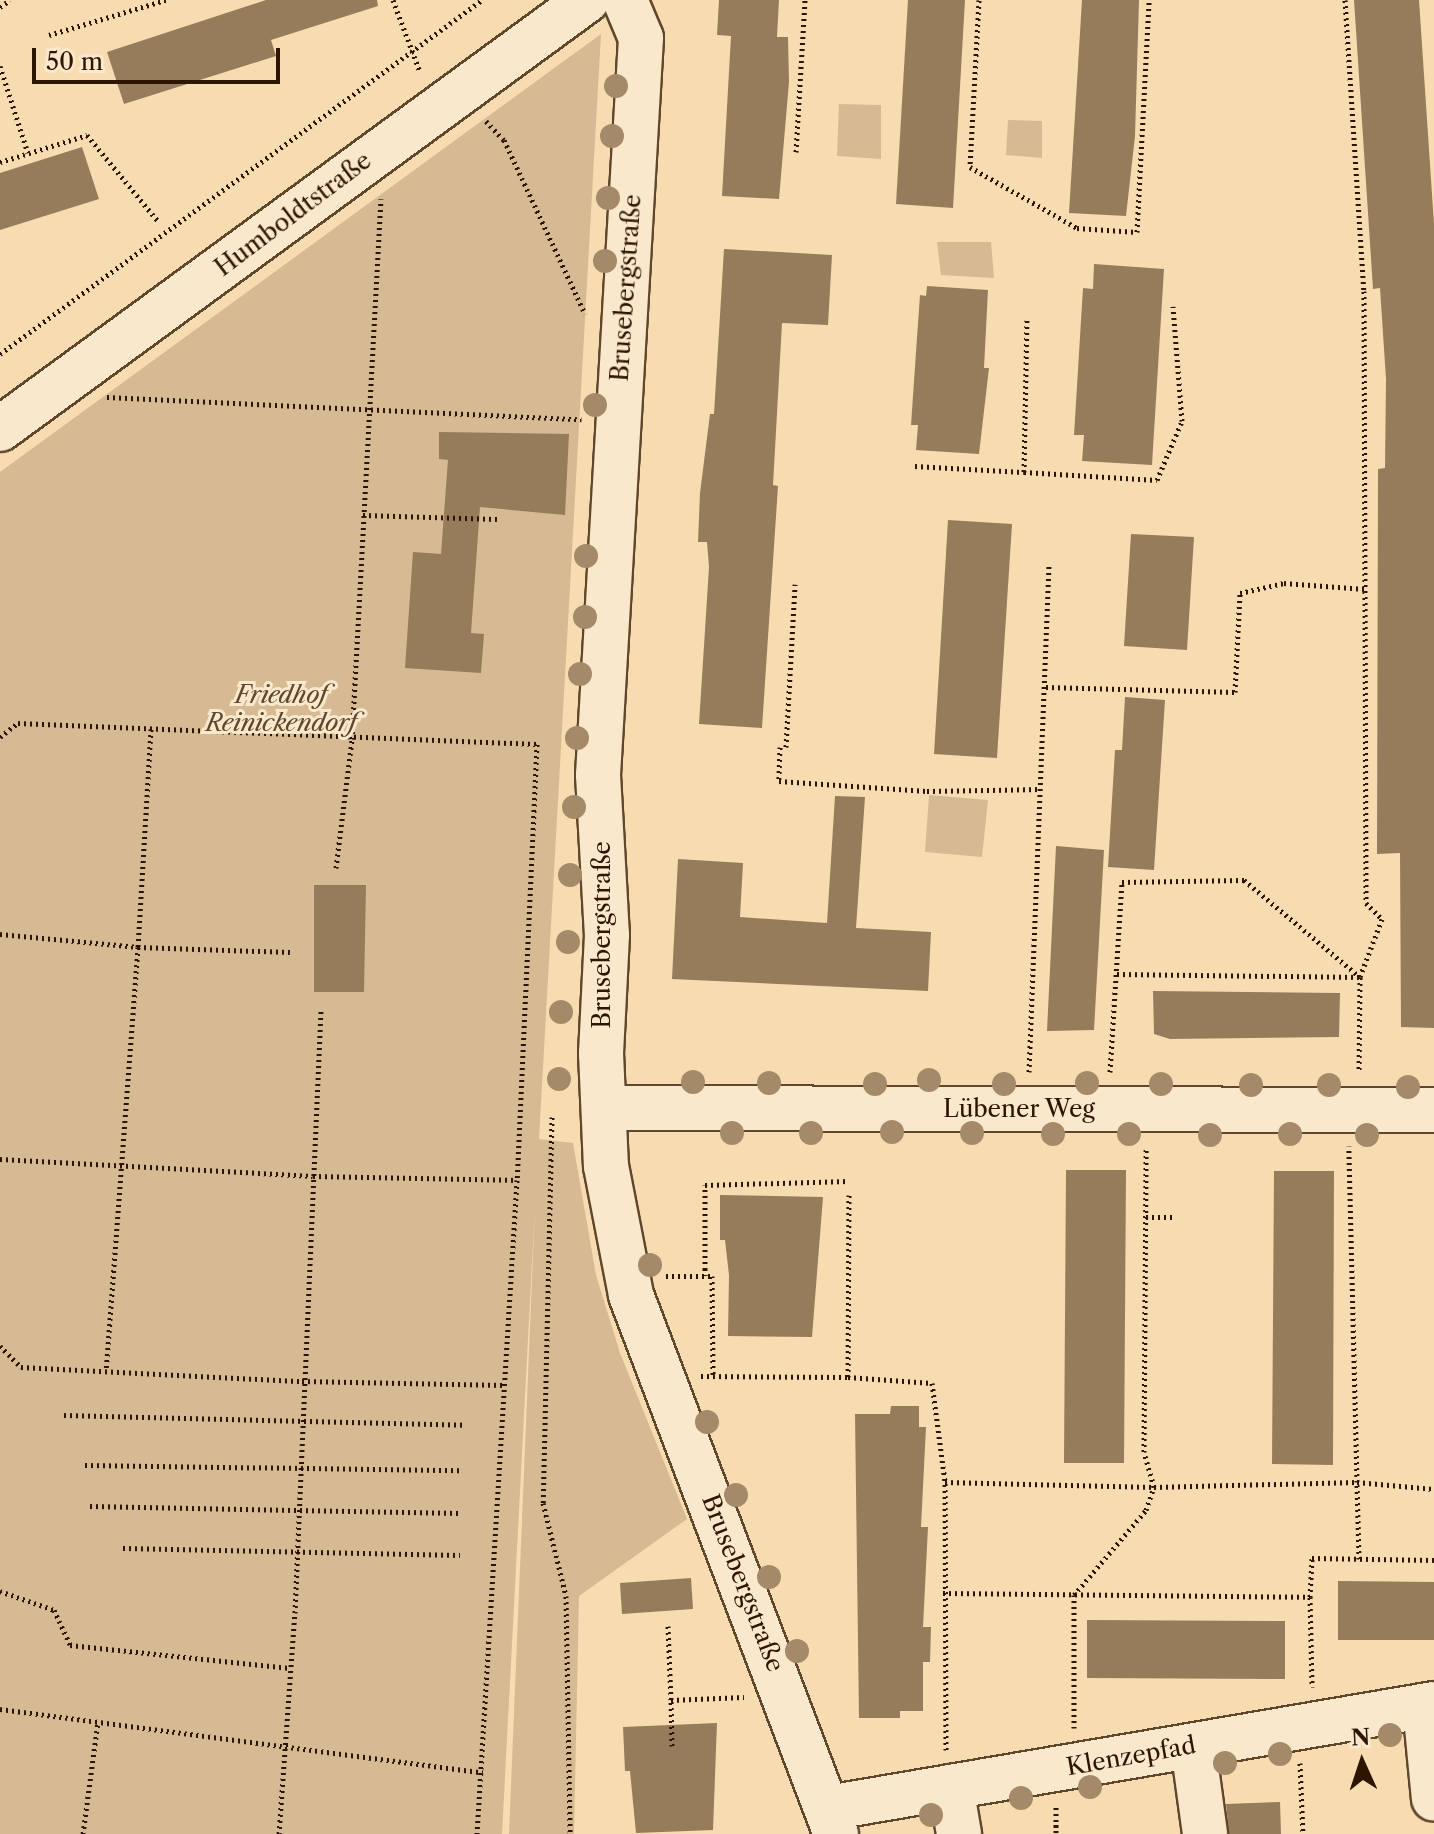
<!DOCTYPE html>
<html>
<head>
<meta charset="utf-8">
<style>
  body { margin:0 }
  #map { position:relative; width:1434px; height:1834px; overflow:hidden; background:#f7dcb1; font-family:"Libre Caslon Text",serif }
  div>[style] { position:absolute }
  .green>* { inset:0; background:#d5ba93 }
  .building>* { inset:0; background:#977c5c }
  .path>* { height:5px; margin-top:-2.5px; transform-origin:0; background:repeating-linear-gradient(90deg,#2e1500 0 2px,transparent 0 6px) }
  .roads { filter:drop-shadow(2px 0 #60472c) drop-shadow(-2px 0 #60472c) drop-shadow(0 2px #60472c) drop-shadow(0 -2px #60472c) }
  .minor>* { height:44px; margin:-22px; padding:0 22px; transform-origin:22px; border-radius:22px; background:#fae8cc }
  .trees>* { width:24px; height:24px; margin:-12px; border-radius:50%; background:#a48a68 }
  span { translate:-50% -50%; white-space:nowrap; text-align:center; line-height:1.15; -webkit-text-stroke:6px #fae8cc; paint-order:stroke }
  .street-label { font-size:24px; color:#2e1500 }
  .park-label { font-size:24px; color:#60472c; font-style:italic }
  .north { position:absolute; left:1322px; top:1722px; width:80px; height:80px; -webkit-text-stroke:6px #fae8cc; paint-order:stroke; rotate:357deg; font-size:22px; font-weight:700; line-height:32px; text-align:center; color:#2e1500 }
  .north::after { content:''; display:block; margin:auto; width:28px; height:36px; background:#2e1500; clip-path:polygon(50% 0,100% 100%,50% 72%,0 100%) }
  .scale { position:absolute; left:32px; top:48px; width:248px; height:36px; box-sizing:border-box; border:4px solid #2e1500; border-top:0; padding-left:10px; font-size:24px; line-height:28px; white-space:nowrap; color:#2e1500; -webkit-text-stroke:6px #fae8cc; paint-order:stroke }
</style>
</head>
<body>
<div id="map">
  <div class="green">
    <div style="clip-path:polygon(601px 34px,539px 1139px,573px 1143px,596px 1275px,620px 1353px,687px 1519px,579px 1596px,574px 1834px,509px 1834px,535px 1206px,502px 1834px,0 1834px,0 472px)"></div>
    <div style="clip-path:polygon(839px 104px,881px 105px,881px 159px,837px 156px)"></div>
    <div style="clip-path:polygon(1008px 120px,1042px 121px,1042px 158px,1006px 155px)"></div>
    <div style="clip-path:polygon(937px 242px,991px 242px,994px 278px,941px 275px)"></div>
    <div style="clip-path:polygon(929px 795px,988px 800px,982px 857px,925px 852px)"></div>
  </div>
  <div class="building">
    <div style="clip-path:polygon(266px 0,377px 0,378px 6px,271px 40px,276px 56px,124px 104px,107px 52px)"></div>
    <div style="clip-path:polygon(719px 0,779px 0,777px 37px,788px 37px,789px 82px,779px 199px,722px 196px,731px 36px,717px 35px)"></div>
    <div style="clip-path:polygon(908px 0,965px 0,953px 208px,896px 204px)"></div>
    <div style="clip-path:polygon(1082px 0,1139px 0,1135px 136px,1126px 216px,1069px 213px)"></div>
    <div style="clip-path:polygon(1354px 0,1419px 0,1434px 224px,1434px 1028px,1401px 1027px,1400px 853px,1377px 854px,1378px 469px,1385px 468px,1386px 379px,1380px 288px,1373px 289px)"></div>
    <div style="clip-path:polygon(82px 147px,99px 199px,0 230px,0 173px)"></div>
    <div style="clip-path:polygon(724px 249px,832px 255px,828px 325px,782px 323px,773px 485px,778px 486px,762px 728px,699px 724px,709px 567px,707px 542px,698px 542px,700px 493px,710px 414px,714px 414px)"></div>
    <div style="clip-path:polygon(1094px 264px,1164px 269px,1152px 465px,1082px 461px,1084px 435px,1074px 435px,1083px 288px,1093px 289px)"></div>
    <div style="clip-path:polygon(927px 286px,988px 290px,984px 368px,989px 368px,979px 454px,916px 450px,918px 425px,911px 425px,916px 352px,920px 295px,926px 296px)"></div>
    <div style="clip-path:polygon(439px 432px,569px 434px,565px 515px,480px 507px,471px 633px,484px 634px,481px 673px,405px 668px,413px 552px,441px 554px,448px 460px,439px 459px)"></div>
    <div style="clip-path:polygon(948px 520px,1012px 524px,997px 758px,934px 754px)"></div>
    <div style="clip-path:polygon(1131px 534px,1194px 537px,1187px 650px,1124px 646px)"></div>
    <div style="clip-path:polygon(1125px 697px,1165px 700px,1154px 870px,1108px 867px,1115px 750px,1122px 750px)"></div>
    <div style="clip-path:polygon(835px 796px,865px 797px,856px 928px,931px 932px,928px 991px,672px 979px,678px 859px,743px 863px,740px 917px,827px 923px)"></div>
    <div style="clip-path:polygon(1056px 846px,1104px 850px,1094px 1030px,1047px 1031px)"></div>
    <div style="clip-path:polygon(314px 885px,366px 885px,364px 992px,314px 992px)"></div>
    <div style="clip-path:polygon(1153px 991px,1340px 993px,1339px 1037px,1170px 1039px,1154px 1034px)"></div>
    <div style="clip-path:polygon(1066px 1170px,1126px 1170px,1124px 1463px,1064px 1463px)"></div>
    <div style="clip-path:polygon(1274px 1171px,1334px 1171px,1333px 1465px,1272px 1464px)"></div>
    <div style="clip-path:polygon(720px 1195px,823px 1197px,812px 1337px,728px 1336px,729px 1275px,725px 1240px,720px 1240px)"></div>
    <div style="clip-path:polygon(891px 1406px,919px 1406px,919px 1427px,926px 1427px,921px 1527px,928px 1527px,923px 1627px,931px 1627px,930px 1662px,923px 1662px,923px 1711px,900px 1711px,900px 1718px,859px 1718px,855px 1414px,890px 1414px)"></div>
    <div style="clip-path:polygon(691px 1578px,693px 1609px,622px 1614px,620px 1583px)"></div>
    <div style="clip-path:polygon(1338px 1581px,1434px 1582px,1434px 1640px,1338px 1640px)"></div>
    <div style="clip-path:polygon(1087px 1620px,1285px 1621px,1285px 1679px,1087px 1678px)"></div>
    <div style="clip-path:polygon(717px 1723px,713px 1830px,636px 1833px,630px 1771px,625px 1771px,623px 1727px)"></div>
    <div style="clip-path:polygon(1280px 1802px,1281px 1834px,1229px 1834px,1226px 1804px)"></div>
  </div>
  <div class="path">
    <div style="left:393px;top:0;width:77px;rotate:69.4deg"></div>
    <div style="left:979px;top:0;width:167px;rotate:93.1deg"></div>
    <div style="left:970px;top:167px;width:123px;rotate:29.7deg"></div>
    <div style="left:1077px;top:228px;width:60px;rotate:3.8deg"></div>
    <div style="left:1137px;top:232px;width:232px;rotate:-87deg"></div>
    <div style="left:1345px;top:0;width:292px;rotate:86.3deg"></div>
    <div style="left:1364px;top:291px;width:612px;rotate:89.81deg"></div>
    <div style="left:1366px;top:903px;width:23px;rotate:45deg"></div>
    <div style="left:1382px;top:919px;width:62px;rotate:110.8deg"></div>
    <div style="left:1360px;top:977px;width:95px;rotate:90.6deg"></div>
    <div style="left:0;top:7px;width:12px;rotate:-35deg"></div>
    <div style="left:49px;top:35px;width:122px;rotate:-16.7deg"></div>
    <div style="left:0;top:66px;width:91px;rotate:72.2deg"></div>
    <div style="left:486px;top:121px;width:26px;rotate:47deg"></div>
    <div style="left:504px;top:140px;width:192px;rotate:65deg"></div>
    <div style="left:796px;top:152px;width:152px;rotate:-86.6deg"></div>
    <div style="left:0;top:162px;width:91px;rotate:-17.2deg"></div>
    <div style="left:87px;top:135px;width:112px;rotate:50.5deg"></div>
    <div style="left:0;top:354px;width:598px;rotate:-36.3deg"></div>
    <div style="left:107px;top:397px;width:475px;rotate:2.7deg"></div>
    <div style="left:915px;top:466px;width:109px;rotate:3.2deg"></div>
    <div style="left:1024px;top:472px;width:152px;rotate:-88.9deg"></div>
    <div style="left:1024px;top:472px;width:133px;rotate:3.4deg"></div>
    <div style="left:1157px;top:480px;width:64px;rotate:-67deg"></div>
    <div style="left:1182px;top:421px;width:115px;rotate:-94.5deg"></div>
    <div style="left:363px;top:515px;width:134px;rotate:1.7deg"></div>
    <div style="left:1046px;top:687px;width:189px;rotate:1.5deg"></div>
    <div style="left:1235px;top:692px;width:99px;rotate:-87.1deg"></div>
    <div style="left:1240px;top:593px;width:45px;rotate:-12.8deg"></div>
    <div style="left:1284px;top:583px;width:81px;rotate:4.2deg"></div>
    <div style="left:151px;top:729px;width:218px;rotate:93.4deg"></div>
    <div style="left:138px;top:947px;width:152px;rotate:1.9deg"></div>
    <div style="left:0;top:737px;width:23px;rotate:-38deg"></div>
    <div style="left:18px;top:723px;width:519px;rotate:2.32deg"></div>
    <div style="left:537px;top:744px;width:436px;rotate:92.6deg"></div>
    <div style="left:780px;top:747px;width:34px;rotate:92deg"></div>
    <div style="left:779px;top:781px;width:148px;rotate:3.9deg"></div>
    <div style="left:927px;top:791px;width:114px;rotate:-1deg"></div>
    <div style="left:786px;top:747px;width:163px;rotate:-86.8deg"></div>
    <div style="left:336px;top:868px;width:130px;rotate:-82.9deg"></div>
    <div style="left:352px;top:739px;width:541px;rotate:-86.93deg"></div>
    <div style="left:0;top:934px;width:139px;rotate:5.4deg"></div>
    <div style="left:138px;top:947px;width:424px;rotate:94.3deg"></div>
    <div style="left:1117px;top:974px;width:242px;rotate:0.7deg"></div>
    <div style="left:1029px;top:1072px;width:506px;rotate:-87.74deg"></div>
    <div style="left:1110px;top:1072px;width:190px;rotate:-86.4deg"></div>
    <div style="left:1122px;top:882px;width:122px;rotate:-0.9deg"></div>
    <div style="left:1244px;top:880px;width:151px;rotate:39.9deg"></div>
    <div style="left:552px;top:1117px;width:386px;rotate:91.3deg"></div>
    <div style="left:543px;top:1503px;width:96px;rotate:76.1deg"></div>
    <div style="left:566px;top:1596px;width:238px;rotate:89deg"></div>
    <div style="left:0;top:1159px;width:313px;rotate:3.1deg"></div>
    <div style="left:313px;top:1176px;width:204px;rotate:1.1deg"></div>
    <div style="left:517px;top:1180px;width:655px;rotate:93.5deg"></div>
    <div style="left:849px;top:1195px;width:182px;rotate:90.3deg"></div>
    <div style="left:848px;top:1377px;width:84px;rotate:4.1deg"></div>
    <div style="left:932px;top:1383px;width:100px;rotate:82.5deg"></div>
    <div style="left:1146px;top:1217px;width:29px"></div>
    <div style="left:666px;top:1276px;width:46px"></div>
    <div style="left:712px;top:1276px;width:100px;rotate:89.4deg"></div>
    <div style="left:705px;top:1276px;width:91px;rotate:-90deg"></div>
    <div style="left:705px;top:1185px;width:144px;rotate:-1.6deg"></div>
    <div style="left:0;top:1346px;width:30px;rotate:45deg"></div>
    <div style="left:21px;top:1367px;width:281px;rotate:2.9deg"></div>
    <div style="left:302px;top:1381px;width:202px;rotate:1.1deg"></div>
    <div style="left:701px;top:1376px;width:147px;rotate:0.4deg"></div>
    <div style="left:64px;top:1415px;width:401px;rotate:1.4deg"></div>
    <div style="left:85px;top:1465px;width:375px;rotate:0.8deg"></div>
    <div style="left:90px;top:1506px;width:370px;rotate:1.1deg"></div>
    <div style="left:123px;top:1548px;width:337px;rotate:1.2deg"></div>
    <div style="left:1359px;top:1559px;width:77px;rotate:-91.5deg"></div>
    <div style="left:1357px;top:1482px;width:77px;rotate:5.2deg"></div>
    <div style="left:0;top:1591px;width:57px;rotate:19.4deg"></div>
    <div style="left:54px;top:1610px;width:38px;rotate:65deg"></div>
    <div style="left:70px;top:1645px;width:221px;rotate:6deg"></div>
    <div style="left:943px;top:1593px;width:367px;rotate:0.6deg"></div>
    <div style="left:1310px;top:1597px;width:90px;rotate:88.7deg"></div>
    <div style="left:1310px;top:1597px;width:39px;rotate:-87deg"></div>
    <div style="left:1312px;top:1558px;width:122px;rotate:0.9deg"></div>
    <div style="left:668px;top:1626px;width:74px;rotate:87.7deg"></div>
    <div style="left:0;top:1709px;width:487px;rotate:7.5deg"></div>
    <div style="left:1074px;top:1728px;width:133px;rotate:-90deg"></div>
    <div style="left:1074px;top:1595px;width:111px;rotate:-49.7deg"></div>
    <div style="left:1146px;top:1510px;width:24px;rotate:-71deg"></div>
    <div style="left:1154px;top:1487px;width:36px;rotate:-106deg"></div>
    <div style="left:1144px;top:1452px;width:305px;rotate:-89.6deg"></div>
    <div style="left:672px;top:1746px;width:46px;rotate:-91.2deg"></div>
    <div style="left:671px;top:1700px;width:73px;rotate:-2.4deg"></div>
    <div style="left:946px;top:1750px;width:268px;rotate:-90.2deg"></div>
    <div style="left:945px;top:1482px;width:209px;rotate:1.4deg"></div>
    <div style="left:1154px;top:1487px;width:203px;rotate:-1.4deg"></div>
    <div style="left:1357px;top:1482px;width:336px;rotate:-91.4deg"></div>
    <div style="left:1300px;top:1763px;width:71px;rotate:87.6deg"></div>
    <div style="left:1056px;top:1807px;width:27px;rotate:90deg"></div>
    <div style="left:83px;top:1834px;width:113px;rotate:-82.4deg"></div>
    <div style="left:279px;top:1834px;width:222px;rotate:-85.9deg"></div>
    <div style="left:295px;top:1613px;width:603px;rotate:-87.53deg"></div>
  </div>
  <div class="roads">
    <div class="minor">
      <div style="left:625px;top:0;width:41px;rotate:67.2deg"></div>
      <div style="left:641px;top:38px;width:738px;rotate:93.34deg"></div>
      <div style="left:598px;top:775px;width:160px;rotate:86.8deg"></div>
      <div style="left:607px;top:935px;width:118px;rotate:92.9deg"></div>
      <div style="left:601px;top:1053px;width:113px;rotate:87.5deg"></div>
      <div style="left:606px;top:1166px;width:131px;rotate:79deg"></div>
      <div style="left:631px;top:1295px;width:577px;rotate:69.18deg"></div>
      <div style="left:0;top:429px;width:727px;rotate:-36.16deg"></div>
      <div style="left:604px;top:1108px;width:830px;rotate:0.14deg"></div>
      <div style="left:1425px;top:1706px;width:93px;rotate:84.5deg"></div>
      <div style="left:1193px;top:1746px;width:89px;rotate:82.2deg"></div>
      <div style="left:951px;top:1787px;width:48px;rotate:80.3deg"></div>
      <div style="left:828px;top:1808px;width:615px;rotate:-9.74deg"></div>
    </div>
  </div>
  <div class="trees">
    <div style="left:616px;top:86px"></div>
    <div style="left:612px;top:136px"></div>
    <div style="left:608px;top:198px"></div>
    <div style="left:605px;top:261px"></div>
    <div style="left:595px;top:405px"></div>
    <div style="left:586px;top:556px"></div>
    <div style="left:585px;top:617px"></div>
    <div style="left:580px;top:674px"></div>
    <div style="left:577px;top:738px"></div>
    <div style="left:574px;top:807px"></div>
    <div style="left:570px;top:875px"></div>
    <div style="left:568px;top:942px"></div>
    <div style="left:561px;top:1012px"></div>
    <div style="left:559px;top:1079px"></div>
    <div style="left:929px;top:1080px"></div>
    <div style="left:693px;top:1082px"></div>
    <div style="left:769px;top:1083px"></div>
    <div style="left:1087px;top:1083px"></div>
    <div style="left:875px;top:1084px"></div>
    <div style="left:1004px;top:1084px"></div>
    <div style="left:1161px;top:1084px"></div>
    <div style="left:1251px;top:1085px"></div>
    <div style="left:1329px;top:1085px"></div>
    <div style="left:1408px;top:1087px"></div>
    <div style="left:892px;top:1132px"></div>
    <div style="left:732px;top:1133px"></div>
    <div style="left:811px;top:1133px"></div>
    <div style="left:972px;top:1133px"></div>
    <div style="left:1053px;top:1134px"></div>
    <div style="left:1129px;top:1134px"></div>
    <div style="left:1290px;top:1134px"></div>
    <div style="left:1210px;top:1135px"></div>
    <div style="left:1367px;top:1135px"></div>
    <div style="left:650px;top:1265px"></div>
    <div style="left:707px;top:1422px"></div>
    <div style="left:736px;top:1495px"></div>
    <div style="left:769px;top:1577px"></div>
    <div style="left:797px;top:1651px"></div>
    <div style="left:1390px;top:1735px"></div>
    <div style="left:1280px;top:1754px"></div>
    <div style="left:1225px;top:1763px"></div>
    <div style="left:1090px;top:1787px"></div>
    <div style="left:1021px;top:1798px"></div>
    <div style="left:931px;top:1815px"></div>
  </div>
  <div class="street-label">
    <span style="left:293px;top:214px;rotate:-37deg">Humboldtstraße</span>
    <span style="left:626px;top:288px;rotate:-86deg">Brusebergstraße</span>
    <span style="left:602px;top:935px;rotate:-90deg">Brusebergstraße</span>
    <span style="left:1019px;top:1109px">Lübener Weg</span>
    <span style="left:743px;top:1583px;rotate:69deg">Brusebergstraße</span>
    <span style="left:1131px;top:1756px;rotate:-10deg">Klenzepfad</span>
  </div>
  <div class="park-label">
    <span style="left:281px;top:709px">Friedhof<br>Reinickendorf</span>
  </div>
  <div class="north">N</div>
  <div class="scale">50 m</div>
</div>
</body>
</html>
